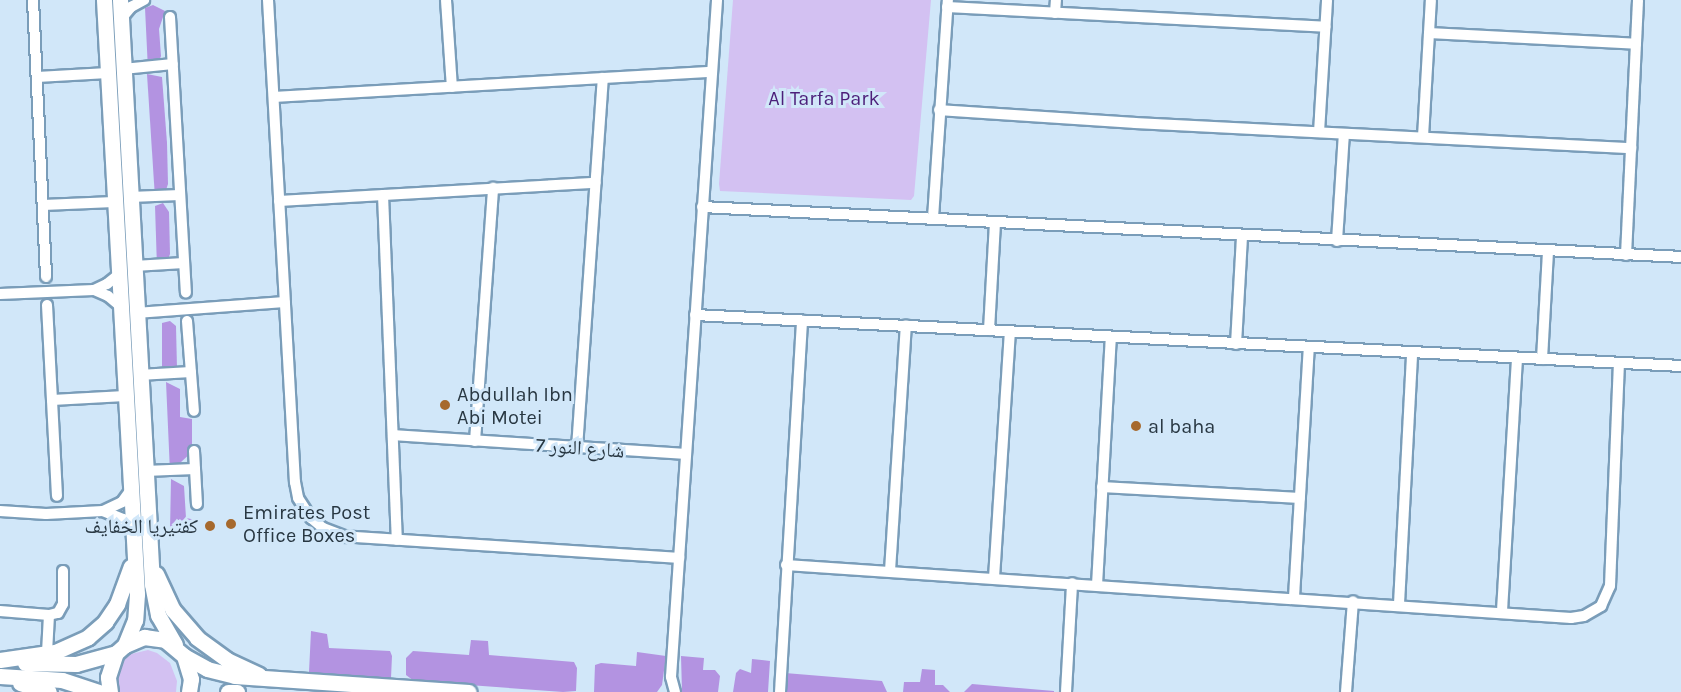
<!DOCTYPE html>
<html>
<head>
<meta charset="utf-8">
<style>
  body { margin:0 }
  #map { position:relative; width:1681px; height:692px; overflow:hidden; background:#d1e7f9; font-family:Karla,"Noto Naskh Arabic",sans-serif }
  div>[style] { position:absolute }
  .green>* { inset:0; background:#d3c1f2 }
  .forest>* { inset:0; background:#b393e1 }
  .roads { filter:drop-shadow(2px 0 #7a9db9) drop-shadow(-2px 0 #7a9db9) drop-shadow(0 2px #7a9db9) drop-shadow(0 -2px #7a9db9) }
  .minor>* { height:10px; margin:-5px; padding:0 5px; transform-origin:5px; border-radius:5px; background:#fff }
  .secondary>* { height:15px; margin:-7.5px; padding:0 7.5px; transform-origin:7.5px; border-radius:7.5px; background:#fff }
  .dots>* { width:16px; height:16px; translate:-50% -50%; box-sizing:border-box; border:3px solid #d1e7f9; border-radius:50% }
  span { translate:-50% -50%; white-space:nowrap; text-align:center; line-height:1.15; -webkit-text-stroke:6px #d1e7f9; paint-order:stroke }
  .park-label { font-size:20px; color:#4c1f7a }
  .poi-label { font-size:20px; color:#283742 }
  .left { translate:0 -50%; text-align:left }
  .right { translate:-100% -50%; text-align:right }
  .street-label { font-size:20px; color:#283742 }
</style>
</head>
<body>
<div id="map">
  <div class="green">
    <div style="clip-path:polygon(733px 0,931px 0,914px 196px,911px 200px,720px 191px,719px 184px)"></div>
    <div style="clip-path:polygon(148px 650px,157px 653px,170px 663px,177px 681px,176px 692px,114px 692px,113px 673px,119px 663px,127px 655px)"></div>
  </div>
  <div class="forest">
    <div style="clip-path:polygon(153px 5px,165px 11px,159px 29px,161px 56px,158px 65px,148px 70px,145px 8px)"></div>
    <div style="clip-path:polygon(147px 74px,162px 77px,167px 143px,168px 184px,165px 193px,155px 198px)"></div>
    <div style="clip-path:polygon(163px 203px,169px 212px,170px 254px,167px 262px,157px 267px,155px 206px)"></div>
    <div style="clip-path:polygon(170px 321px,176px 326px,177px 369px,162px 374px,162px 323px)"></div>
    <div style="clip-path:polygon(166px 382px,180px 389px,180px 417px,192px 419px,192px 452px,170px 472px)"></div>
    <div style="clip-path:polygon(171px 479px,184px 486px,186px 518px,196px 520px,195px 531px,170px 531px)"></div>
    <div style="clip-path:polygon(311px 631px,327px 634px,329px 648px,390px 651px,392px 656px,391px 678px,312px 678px,309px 672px)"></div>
    <div style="clip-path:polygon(471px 640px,488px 641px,489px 655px,574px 662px,577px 668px,576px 691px,563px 692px,414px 681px,406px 675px,406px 658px,413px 651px,469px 655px)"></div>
    <div style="clip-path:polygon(637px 652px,666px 656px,662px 685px,657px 692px,594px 692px,595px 665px,601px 663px,636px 666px)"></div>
    <div style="clip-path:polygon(681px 656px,704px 658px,703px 670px,715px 670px,720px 676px,718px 692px,682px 692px)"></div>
    <div style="clip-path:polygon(752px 659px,770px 661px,768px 692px,733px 692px,736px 673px,740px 669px,751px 673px)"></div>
    <div style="clip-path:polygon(922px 669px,935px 670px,935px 685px,943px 685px,950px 692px,903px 692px,904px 682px,920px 682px)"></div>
    <div style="clip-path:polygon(785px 673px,882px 681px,887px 692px,785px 692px)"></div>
    <div style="clip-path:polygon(972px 684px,1054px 691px,1054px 692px,964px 692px)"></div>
  </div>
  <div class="roads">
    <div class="minor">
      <div style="left:33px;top:0;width:277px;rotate:87.3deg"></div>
      <div style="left:268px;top:0;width:483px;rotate:86.8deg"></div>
      <div style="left:295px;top:482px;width:16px;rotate:79deg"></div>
      <div style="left:298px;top:498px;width:24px;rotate:57deg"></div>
      <div style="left:311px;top:518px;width:16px;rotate:40deg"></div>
      <div style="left:323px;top:528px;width:25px;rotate:21deg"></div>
      <div style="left:446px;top:0;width:87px;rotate:86.1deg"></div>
      <div style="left:947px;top:7px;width:379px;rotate:3deg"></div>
      <div style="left:1055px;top:13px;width:13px;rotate:-86deg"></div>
      <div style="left:170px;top:17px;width:276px;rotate:86.7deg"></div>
      <div style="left:121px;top:19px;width:16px;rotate:-50deg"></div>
      <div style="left:131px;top:7px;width:15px;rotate:-28deg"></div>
      <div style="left:1429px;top:33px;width:207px;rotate:3deg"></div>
      <div style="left:123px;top:69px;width:50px;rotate:-5.7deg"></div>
      <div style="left:37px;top:77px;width:71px;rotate:-3.2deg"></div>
      <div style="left:274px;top:97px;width:438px;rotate:-3.3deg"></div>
      <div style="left:939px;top:110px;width:196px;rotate:3.8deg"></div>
      <div style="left:1135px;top:123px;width:497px;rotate:2.9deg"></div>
      <div style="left:1319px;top:132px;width:132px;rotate:-86.5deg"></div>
      <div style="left:1423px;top:137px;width:137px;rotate:-86.7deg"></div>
      <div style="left:383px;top:195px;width:345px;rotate:87.7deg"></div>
      <div style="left:130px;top:197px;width:50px;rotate:-2.3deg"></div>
      <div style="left:279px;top:201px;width:317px;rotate:-3.3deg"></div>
      <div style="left:43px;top:205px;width:71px;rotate:-2.4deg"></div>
      <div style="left:702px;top:207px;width:980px;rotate:2.92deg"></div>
      <div style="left:933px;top:218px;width:219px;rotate:-86.1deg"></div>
      <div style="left:1337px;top:241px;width:107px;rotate:-86.3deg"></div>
      <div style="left:1626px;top:255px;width:255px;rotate:-87.3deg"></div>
      <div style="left:134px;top:266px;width:50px;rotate:-3.4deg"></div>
      <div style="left:94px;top:290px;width:15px;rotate:23deg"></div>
      <div style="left:108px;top:296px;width:16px;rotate:40deg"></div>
      <div style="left:0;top:294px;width:94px;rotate:-2.4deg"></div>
      <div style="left:94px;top:290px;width:14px;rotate:-25deg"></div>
      <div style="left:107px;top:284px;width:14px;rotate:-39deg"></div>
      <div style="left:47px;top:305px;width:191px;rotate:87deg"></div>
      <div style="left:136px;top:313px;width:149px;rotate:-4.2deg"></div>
      <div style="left:695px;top:315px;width:987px;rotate:2.96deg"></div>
      <div style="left:187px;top:321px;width:90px;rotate:85.6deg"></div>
      <div style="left:989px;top:330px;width:108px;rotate:-86.8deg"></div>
      <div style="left:1236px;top:344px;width:108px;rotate:-86.8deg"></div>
      <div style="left:1542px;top:359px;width:108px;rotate:-86.8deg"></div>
      <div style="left:139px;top:375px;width:52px;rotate:-3.3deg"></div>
      <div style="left:52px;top:400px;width:73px;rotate:-3.1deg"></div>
      <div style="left:393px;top:435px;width:293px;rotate:3.7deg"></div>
      <div style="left:475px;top:441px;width:254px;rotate:-85.9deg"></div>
      <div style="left:577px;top:448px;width:371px;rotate:-86deg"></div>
      <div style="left:194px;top:451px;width:53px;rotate:86.8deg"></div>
      <div style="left:145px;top:471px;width:50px;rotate:-2.3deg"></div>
      <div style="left:1102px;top:487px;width:198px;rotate:3.2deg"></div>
      <div style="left:0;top:511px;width:46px;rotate:3.7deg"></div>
      <div style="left:46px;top:514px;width:57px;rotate:-3deg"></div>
      <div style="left:103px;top:511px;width:22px;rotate:22deg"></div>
      <div style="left:123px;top:519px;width:14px;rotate:45deg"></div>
      <div style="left:103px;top:511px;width:21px;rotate:-25deg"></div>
      <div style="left:122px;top:502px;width:14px;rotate:-54deg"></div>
      <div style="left:341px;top:536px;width:339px;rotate:3.7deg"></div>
      <div style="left:786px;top:565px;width:787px;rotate:3.86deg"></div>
      <div style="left:1571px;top:618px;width:13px;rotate:-9deg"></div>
      <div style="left:1584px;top:616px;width:20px;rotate:-30deg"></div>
      <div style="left:1601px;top:606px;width:22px;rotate:-66deg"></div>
      <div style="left:1610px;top:586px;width:223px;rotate:-87.7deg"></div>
      <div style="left:890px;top:571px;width:246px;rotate:-86.3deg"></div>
      <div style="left:994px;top:578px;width:247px;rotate:-86.3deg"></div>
      <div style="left:1097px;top:585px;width:248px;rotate:-86.8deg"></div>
      <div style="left:1294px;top:597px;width:249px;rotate:-86.6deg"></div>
      <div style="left:1399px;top:604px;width:251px;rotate:-87deg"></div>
      <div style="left:0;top:611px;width:49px;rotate:4.7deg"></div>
      <div style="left:49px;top:615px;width:9px;rotate:-13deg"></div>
      <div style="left:58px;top:613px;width:10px;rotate:-61deg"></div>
      <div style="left:63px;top:604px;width:33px;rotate:-90deg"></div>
      <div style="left:1502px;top:611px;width:253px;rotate:-86.6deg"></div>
      <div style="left:47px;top:653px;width:38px;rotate:-87deg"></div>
      <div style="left:675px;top:692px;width:16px;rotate:-105deg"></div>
      <div style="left:671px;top:677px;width:679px;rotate:-86.11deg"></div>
      <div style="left:780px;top:692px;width:372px;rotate:-86.6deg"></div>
      <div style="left:1066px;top:692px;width:109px;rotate:-86.8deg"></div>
      <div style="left:1346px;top:692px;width:91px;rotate:-85.6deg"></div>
    </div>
    <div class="secondary">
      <div style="left:104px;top:0;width:595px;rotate:86.82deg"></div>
      <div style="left:137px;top:594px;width:26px;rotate:94deg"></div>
      <div style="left:135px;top:620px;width:27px;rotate:112deg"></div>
      <div style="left:120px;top:0;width:585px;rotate:86.86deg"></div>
      <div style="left:152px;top:584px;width:32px;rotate:79deg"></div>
      <div style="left:158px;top:615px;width:34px;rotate:60deg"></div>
      <div style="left:156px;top:574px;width:40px;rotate:65deg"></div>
      <div style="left:173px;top:610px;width:37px;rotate:49deg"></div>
      <div style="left:197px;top:638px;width:37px;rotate:36deg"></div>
      <div style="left:227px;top:660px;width:35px;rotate:25deg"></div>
      <div style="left:184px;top:656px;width:26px;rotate:29deg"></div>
      <div style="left:207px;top:669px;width:29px;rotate:14deg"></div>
      <div style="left:235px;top:676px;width:234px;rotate:3.9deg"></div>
      <div style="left:0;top:660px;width:56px;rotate:-8.3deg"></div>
      <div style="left:55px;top:652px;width:36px;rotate:-24deg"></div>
      <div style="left:88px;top:637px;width:23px;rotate:-41deg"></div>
      <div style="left:105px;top:622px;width:22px;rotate:-56deg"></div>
      <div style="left:117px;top:604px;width:40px;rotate:-69.8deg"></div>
      <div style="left:25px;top:663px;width:51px;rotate:1.1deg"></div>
      <div style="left:76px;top:664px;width:41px;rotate:-15.4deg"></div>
      <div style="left:0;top:676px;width:62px;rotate:3.7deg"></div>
      <div style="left:62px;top:680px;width:39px;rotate:18deg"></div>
      <div style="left:20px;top:683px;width:30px;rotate:17deg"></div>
      <div style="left:110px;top:692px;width:15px;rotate:-98deg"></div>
      <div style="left:108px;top:677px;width:25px;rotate:-72deg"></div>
      <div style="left:116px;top:653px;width:12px;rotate:-42deg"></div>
      <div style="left:125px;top:645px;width:21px;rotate:-23deg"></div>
      <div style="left:144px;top:637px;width:21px;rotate:8deg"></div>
      <div style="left:165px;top:640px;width:25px;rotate:40deg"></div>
      <div style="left:184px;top:656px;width:24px;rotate:73deg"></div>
      <div style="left:191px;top:679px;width:13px;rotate:99deg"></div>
      <div style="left:228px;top:692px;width:9px"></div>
    </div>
  </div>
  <div class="dots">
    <div style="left:445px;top:405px;background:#a6692d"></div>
    <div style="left:1136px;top:426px;background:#a6692d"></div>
    <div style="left:231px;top:524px;background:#a6692d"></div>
    <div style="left:210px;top:526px;background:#a6692d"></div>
  </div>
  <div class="park-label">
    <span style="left:824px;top:98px">Al Tarfa Park</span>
  </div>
  <div class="poi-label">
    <span class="left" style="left:457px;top:406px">Abdullah Ibn<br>Abi Motei</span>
    <span class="left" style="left:1148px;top:426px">al baha</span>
    <span class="left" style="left:243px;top:524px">Emirates Post<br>Office Boxes</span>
    <span class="right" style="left:198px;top:526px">كفتيريا الخفايف</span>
  </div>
  <div class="street-label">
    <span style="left:580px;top:448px;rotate:4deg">شارع النور 7</span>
  </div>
</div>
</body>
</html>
